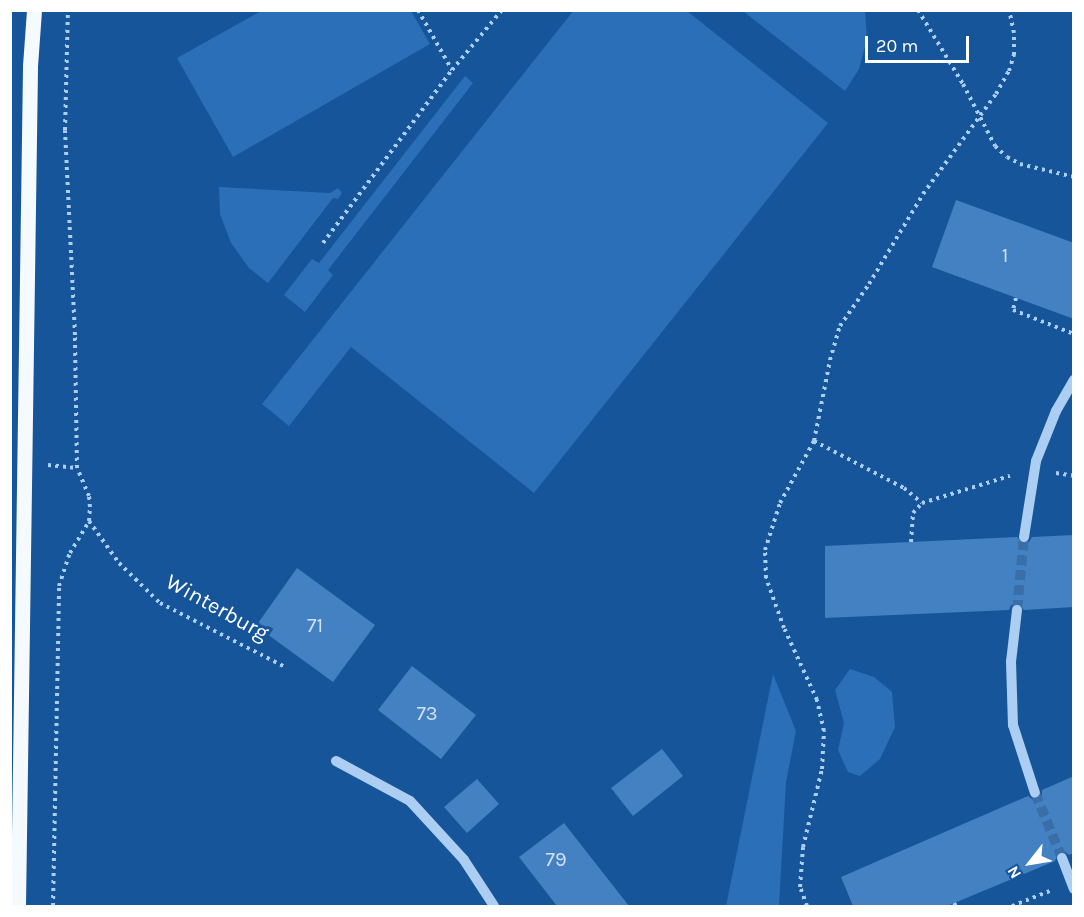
<!DOCTYPE html>
<html>
<head>
<meta charset="utf-8">
<style>
  body { margin:0 }
  #map { position:relative; width:1084px; height:917px; overflow:hidden; background:#165599; font-family:Karla,sans-serif }
  div>[style] { position:absolute }
  .green>* { inset:0; background:#2a6fb7 }
  .building>* { inset:0; background:#4481c2 }
  .minor-tunnel>* { height:10px; margin-top:-5px; transform-origin:0; background:repeating-linear-gradient(90deg,#396ea8 0 10px,transparent 0 15px) }
  .path>* { height:4px; margin-top:-2px; transform-origin:0; background:repeating-linear-gradient(90deg,#abcef2 0 3px,transparent 0 7.5px) }
  .minor>* { height:10px; margin:-5px; padding:0 5px; transform-origin:5px; border-radius:5px; background:#abcef2 }
  .major>* { height:15px; margin:-7.5px; padding:0 7.5px; transform-origin:7.5px; border-radius:7.5px; background:#f5faff }
  span { translate:-50% -50%; white-space:nowrap; text-align:center; line-height:1.15; -webkit-text-stroke:6px #165599; paint-order:stroke }
  .number-label { font-size:20px; color:#d0e0f0 }
  .number-label span { -webkit-text-stroke-width:0 }
  .street-label { font-size:22px; color:#fff }
  .frame { position:absolute; inset:0; border:12px solid #fff; pointer-events:none }
  .north { position:absolute; left:1000px; top:833px; width:60px; height:60px; -webkit-text-stroke:4px #165599; paint-order:stroke; rotate:239deg; font-size:16px; font-weight:700; line-height:24px; text-align:center; color:#fff }
  .north::after { content:''; display:block; margin:auto; width:21px; height:27px; background:#fff; clip-path:polygon(50% 0,100% 100%,50% 72%,0 100%) }
  .scale { position:absolute; left:865px; top:36px; width:104px; height:27px; box-sizing:border-box; border:3px solid #fff; border-top:0; padding-left:8px; font-size:18px; line-height:21px; white-space:nowrap; color:#fff; -webkit-text-stroke:4px #165599; paint-order:stroke }
</style>
</head>
<body>
<div id="map">
  <div class="green">
    <div style="clip-path:polygon(574px 10px,687px 11px,828px 123px,534px 493px,351px 347px,289px 426px,262px 404px)"></div>
    <div style="clip-path:polygon(261px 11px,411px 11px,430px 44px,233px 157px,177px 58px)"></div>
    <div style="clip-path:polygon(743px 11px,865px 11px,867px 39px,859px 69px,845px 91px)"></div>
    <div style="clip-path:polygon(465px 76px,473px 83px,328px 270px,333px 275px,305px 312px,284px 295px,312px 259px,319px 263px)"></div>
    <div style="clip-path:polygon(219px 187px,330px 193px,338px 188px,342px 193px,338px 199px,333px 198px,268px 283px,249px 268px,231px 243px,220px 214px)"></div>
    <div style="clip-path:polygon(850px 669px,874px 677px,892px 692px,895px 727px,880px 759px,860px 776px,848px 772px,838px 750px,844px 723px,835px 690px)"></div>
    <div style="clip-path:polygon(773px 674px,796px 731px,786px 782px,779px 906px,726px 906px)"></div>
  </div>
  <div class="building">
    <div style="clip-path:polygon(956px 200px,1074px 243px,1074px 319px,932px 267px)"></div>
    <div style="clip-path:polygon(1074px 535px,1074px 607px,1024px 610px,1017px 603px,1011px 605px,1009px 610px,825px 618px,825px 546px,1017px 537px,1023px 544px,1029px 542px,1032px 537px)"></div>
    <div style="clip-path:polygon(297px 568px,375px 625px,333px 682px,256px 626px)"></div>
    <div style="clip-path:polygon(412px 666px,476px 715px,441px 759px,378px 710px)"></div>
    <div style="clip-path:polygon(662px 749px,683px 776px,633px 816px,611px 788px)"></div>
    <div style="clip-path:polygon(1074px 776px,1074px 853px,1069px 855px,1064px 851px,1059px 851px,1055px 861px,947px 906px,853px 906px,841px 877px,1028px 796px,1033px 800px,1038px 800px,1042px 795px,1042px 790px)"></div>
    <div style="clip-path:polygon(477px 779px,499px 804px,467px 833px,444px 807px)"></div>
    <div style="clip-path:polygon(564px 823px,629px 906px,557px 906px,519px 857px)"></div>
  </div>
  <div class="minor-tunnel">
    <div style="left:1017px;top:610px;width:73px;rotate:-84.5deg"></div>
    <div style="left:1035px;top:793px;width:70px;rotate:67.4deg"></div>
  </div>
  <div class="path">
    <div style="left:418px;top:10px;width:69px;rotate:60.5deg"></div>
    <div style="left:918px;top:10px;width:87px;rotate:58.7deg"></div>
    <div style="left:963px;top:84px;width:70px;rotate:62.7deg"></div>
    <div style="left:995px;top:146px;width:16px;rotate:43deg"></div>
    <div style="left:1007px;top:157px;width:15px;rotate:28deg"></div>
    <div style="left:1020px;top:164px;width:56px;rotate:13.5deg"></div>
    <div style="left:323px;top:243px;width:216px;rotate:-53.3deg"></div>
    <div style="left:452px;top:70px;width:78px;rotate:-50.2deg"></div>
    <div style="left:1016px;top:298px;width:12px;rotate:104deg"></div>
    <div style="left:1013px;top:310px;width:66px;rotate:21.5deg"></div>
    <div style="left:814px;top:441px;width:102px;rotate:27.6deg"></div>
    <div style="left:904px;top:488px;width:23px;rotate:40deg"></div>
    <div style="left:48px;top:465px;width:29px;rotate:6deg"></div>
    <div style="left:1056px;top:473px;width:18px;rotate:9deg"></div>
    <div style="left:89px;top:521px;width:52px;rotate:54.5deg"></div>
    <div style="left:119px;top:563px;width:57px;rotate:44.3deg"></div>
    <div style="left:160px;top:603px;width:140px;rotate:27.1deg"></div>
    <div style="left:911px;top:542px;width:29px;rotate:-86deg"></div>
    <div style="left:913px;top:513px;width:13px;rotate:-48deg"></div>
    <div style="left:922px;top:503px;width:92px;rotate:-17.1deg"></div>
    <div style="left:954px;top:903px;width:4px;rotate:56deg"></div>
    <div style="left:53px;top:906px;width:320px;rotate:-88.9deg"></div>
    <div style="left:59px;top:586px;width:35px;rotate:-72deg"></div>
    <div style="left:70px;top:553px;width:37px;rotate:-59deg"></div>
    <div style="left:89px;top:521px;width:14px;rotate:-86deg"></div>
    <div style="left:90px;top:507px;width:11px;rotate:-95deg"></div>
    <div style="left:89px;top:496px;width:30px;rotate:-113deg"></div>
    <div style="left:77px;top:468px;width:133px;rotate:-90.9deg"></div>
    <div style="left:75px;top:335px;width:205px;rotate:-92.8deg"></div>
    <div style="left:65px;top:130px;width:120px;rotate:-88.6deg"></div>
    <div style="left:807px;top:906px;width:20px;rotate:-110deg"></div>
    <div style="left:800px;top:887px;width:40px;rotate:-85.7deg"></div>
    <div style="left:803px;top:847px;width:80px;rotate:-76.3deg"></div>
    <div style="left:822px;top:769px;width:38px;rotate:-87deg"></div>
    <div style="left:824px;top:731px;width:32px;rotate:-103deg"></div>
    <div style="left:817px;top:700px;width:79px;rotate:-114.6deg"></div>
    <div style="left:784px;top:628px;width:53px;rotate:-109.8deg"></div>
    <div style="left:766px;top:578px;width:28px;rotate:-92deg"></div>
    <div style="left:765px;top:550px;width:49px;rotate:-72.3deg"></div>
    <div style="left:780px;top:503px;width:71px;rotate:-61.3deg"></div>
    <div style="left:814px;top:441px;width:83px;rotate:-78.8deg"></div>
    <div style="left:830px;top:360px;width:35px;rotate:-74deg"></div>
    <div style="left:840px;top:326px;width:51px;rotate:-55.4deg"></div>
    <div style="left:869px;top:284px;width:105px;rotate:-59deg"></div>
    <div style="left:923px;top:194px;width:124px;rotate:-53.9deg"></div>
    <div style="left:996px;top:94px;width:26px;rotate:-61deg"></div>
    <div style="left:1009px;top:71px;width:17px;rotate:-73deg"></div>
    <div style="left:1014px;top:55px;width:22px;rotate:-90deg"></div>
    <div style="left:1014px;top:33px;width:24px;rotate:-102deg"></div>
    <div style="left:1012px;top:906px;width:41px;rotate:-21.5deg"></div>
  </div>
  <div class="minor">
    <div style="left:1024px;top:537px;width:77px;rotate:-81deg"></div>
    <div style="left:1036px;top:461px;width:54px;rotate:-68.2deg"></div>
    <div style="left:1056px;top:411px;width:36px;rotate:-60deg"></div>
    <div style="left:1017px;top:610px;width:52px;rotate:96.6deg"></div>
    <div style="left:1011px;top:662px;width:63px;rotate:88.2deg"></div>
    <div style="left:1013px;top:725px;width:71px;rotate:72.1deg"></div>
    <div style="left:336px;top:761px;width:84px;rotate:28.4deg"></div>
    <div style="left:410px;top:801px;width:80px;rotate:47.5deg"></div>
    <div style="left:464px;top:860px;width:55px;rotate:56.9deg"></div>
    <div style="left:1062px;top:858px;width:33px;rotate:69deg"></div>
  </div>
  <div class="major">
    <div style="left:18px;top:906px;width:840px;rotate:-89.18deg"></div>
    <div style="left:30px;top:66px;width:56px;rotate:-85.9deg"></div>
  </div>
  <div class="number-label">
    <span style="left:1005px;top:255px">1</span>
    <span style="left:315px;top:625px">71</span>
    <span style="left:427px;top:713px">73</span>
    <span style="left:556px;top:859px">79</span>
  </div>
  <div class="street-label">
    <span style="left:217px;top:608px;rotate:29deg">Winterburg</span>
  </div>
  <div class="frame"></div>
  <div class="north">N</div>
  <div class="scale">20 m</div>
</div>
</body>
</html>
